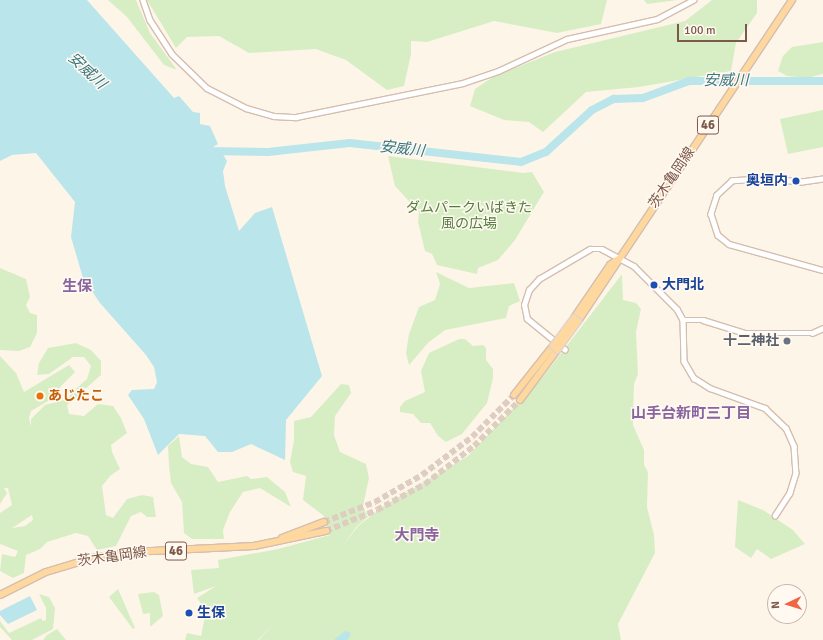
<!DOCTYPE html>
<html>
<head>
<meta charset="utf-8">
<style>
  body { margin:0 }
  #map { position:relative; width:823px; height:640px; overflow:hidden; background:#fef5e9; font-family:Signika,"Noto Sans JP",sans-serif }
  div>[style] { position:absolute }
  .green>* { inset:0; background:#d7eec5 }
  .water>* { inset:0; background:#bae5ea }
  .river>* { height:8px; margin:-4px; padding:0 4px; transform-origin:4px; border-radius:4px; background:#bae5ea }
  .primary-tunnel>* { height:6px; margin-top:-3px; transform-origin:0; background:repeating-linear-gradient(90deg,#decec1 0 6px,transparent 0 9px) }
  .roads { filter:drop-shadow(1px 0 #d5beaf) drop-shadow(-1px 0 #d5beaf) drop-shadow(0 1px #d5beaf) drop-shadow(0 -1px #d5beaf) }
  .tertiary>* { height:4.5px; margin:-2.25px; padding:0 2.25px; transform-origin:2.25px; border-radius:2.25px; background:#fff }
  .primary>* { height:6px; margin:-3px; padding:0 3px; transform-origin:3px; border-radius:3px; background:#ffd89f }
  .bridges { filter:drop-shadow(1px 0 #ddd4d0) drop-shadow(-1px 0 #ddd4d0) drop-shadow(0 1px #ddd4d0) drop-shadow(0 -1px #ddd4d0) }
  .primary-bridge>* { height:6px; margin:-3px; padding:0 3px; transform-origin:3px; border-radius:3px; background:#ffd89f }
  .dots>* { width:11px; height:11px; translate:-50% -50%; box-sizing:border-box; border:2px solid #fff9f1; border-radius:50% }
  span { translate:-50% -50%; white-space:nowrap; text-align:center; line-height:1.15; -webkit-text-stroke:3px #fff9f1; paint-order:stroke }
  .shield-label span { padding:1px 3px; background:#fff9f1; border:1px solid; border-radius:3px; -webkit-text-stroke-width:0 }
  .shield-label { font-size:13px; color:#7c5949; font-weight:700 }
  .street-label { font-size:14px; color:#7c5949 }
  .transit-label { font-size:14px; color:#164399; font-weight:700 }
  .right { translate:-100% -50%; text-align:right }
  .left { translate:0 -50%; text-align:left }
  .park-label { font-size:14px; color:#527c3c }
  .worship-label { font-size:14px; color:#5b616d; font-weight:700 }
  .food-label { font-size:14px; color:#c56008; font-weight:700 }
  .water-label { font-size:15px; color:#3a7882; font-style:italic }
  .neighbourhood-label { font-size:15px; color:#89659f; font-weight:700 }
  .north { position:absolute; left:767px; top:584px; width:40px; height:40px; box-sizing:border-box; background:#fff9f1; border:1px solid #cbb9ae; border-radius:50%; rotate:266deg; font-size:11px; font-weight:700; line-height:16px; text-align:center; color:#7c5949 }
  .north::after { content:''; display:block; margin:auto; width:14px; height:18px; background:#f26544; clip-path:polygon(50% 0,100% 100%,50% 72%,0 100%) }
  .scale { position:absolute; left:677px; top:24px; width:70px; height:18px; box-sizing:border-box; border:2px solid #7c5949; border-top:0; padding-left:5px; font-size:12px; line-height:14px; white-space:nowrap; color:#7c5949; -webkit-text-stroke:3px #fff9f1; paint-order:stroke }
</style>
</head>
<body>
<div id="map">
  <div class="green">
    <div style="clip-path:polygon(108px 0,136px 0,150px 33px,177px 70px,164px 65px,127px 17px)"></div>
    <div style="clip-path:polygon(147px 0,607px 0,601px 24px,557px 33px,494px 21px,427px 42px,411px 41px,411px 54px,404px 86px,387px 90px,346px 60px,316px 49px,249px 53px,219px 36px,187px 37px,176px 48px)"></div>
    <div style="clip-path:polygon(644px 0,678px 0,647px 4px)"></div>
    <div style="clip-path:polygon(712px 0,757px 0,757px 13px,736px 43px,731px 71px,639px 87px,586px 92px,543px 132px,529px 122px,504px 120px,470px 106px,475px 89px,493px 77px,555px 52px,685px 21px)"></div>
    <div style="clip-path:polygon(823px 42px,823px 74px,807px 78px,787px 76px,778px 71px,783px 56px,792px 47px)"></div>
    <div style="clip-path:polygon(823px 110px,823px 147px,788px 154px,780px 119px)"></div>
    <div style="clip-path:polygon(388px 156px,523px 173px,532px 172px,544px 192px,515px 240px,498px 260px,478px 268px,477px 274px,437px 265px,432px 254px,425px 251px,418px 222px,419px 212px,395px 186px)"></div>
    <div style="clip-path:polygon(0 268px,26px 279px,30px 297px,26px 305px,30px 313px,37px 315px,37px 333px,30px 347px,19px 351px,0 350px)"></div>
    <div style="clip-path:polygon(436px 272px,469px 288px,514px 283px,520px 301px,509px 306px,506px 318px,445px 330px,428px 343px,409px 365px,406px 353px,409px 334px,419px 307px,435px 300px,440px 284px)"></div>
    <div style="clip-path:polygon(622px 274px,623px 300px,636px 303px,641px 309px,636px 332px,638px 374px,634px 384px,633px 414px,633px 425px,644px 450px,644px 465px,648px 472px,647px 507px,654px 535px,655px 553px,618px 624px,621px 640px,259px 640px,272px 625px,258px 640px,185px 640px,187px 633px,201px 636px,206px 611px,197px 598px,216px 586px,194px 594px,191px 570px,219px 568px,218px 560px,278px 549px,330px 535px,324px 516px,303px 500px,306px 476px,293px 472px,290px 462px,294px 440px,294px 421px,311px 417px,341px 384px,349px 385px,351px 393px,335px 416px,334px 435px,340px 452px,366px 464px,369px 478px,363px 506px,368px 517px,357px 526px,341px 549px,358px 526px,385px 505px,468px 456px,542px 378px)"></div>
    <div style="clip-path:polygon(459px 339px,465px 339px,473px 346px,483px 345px,486px 348px,486px 360px,493px 369px,493px 378px,487px 403px,462px 434px,446px 442px,438px 436px,430px 423px,421px 423px,413px 414px,400px 412px,400px 407px,405px 401px,425px 392px,421px 371px,429px 353px)"></div>
    <div style="clip-path:polygon(evenodd,76px 343px,91px 350px,101px 361px,101px 375px,67px 405px,69px 414px,84px 416px,98px 404px,113px 406px,121px 418px,127px 433px,111px 445px,112px 452px,120px 469px,110px 476px,102px 486px,106px 515px,113px 518px,127px 499px,142px 495px,153px 497px,156px 517px,147px 517px,141px 512px,131px 516px,116px 546px,97px 550px,88px 536px,76px 533px,47px 542px,40px 549px,26px 555px,24px 573px,13px 578px,0 571px,2px 554px,15px 557px,18px 551px,0 544px,0 513px,12px 505px,8px 488px,4px 488px,7px 493px,0 504px,0 356px,16px 373px,24px 392px,69px 365px,75px 372px,61px 386px,55px 397px,31px 411px,29px 418px,31px 427px,31px 419px,45px 405px,68px 399px,72px 392px,87px 379px,91px 366px,84px 357px,73px 357px,49px 374px,37px 375px,39px 363px,48px 348px,76px 343px,32px 515px,33px 520px,25px 526px,12px 528px,32px 515px)"></div>
    <div style="clip-path:polygon(179px 436px,182px 457px,191px 464px,208px 467px,218px 482px,247px 476px,251px 479px,267px 477px,285px 492px,291px 507px,260px 488px,243px 492px,230px 512px,223px 530px,224px 539px,192px 539px,184px 533px,182px 502px,171px 483px,169px 466px,168px 446px)"></div>
    <div style="clip-path:polygon(738px 500px,763px 510px,793px 530px,805px 544px,771px 559px,757px 549px,751px 558px,735px 547px)"></div>
    <div style="clip-path:polygon(118px 589px,135px 628px,133px 629px,109px 597px)"></div>
    <div style="clip-path:polygon(154px 592px,159px 595px,163px 616px,150px 627px,150px 613px,143px 614px,138px 594px)"></div>
    <div style="clip-path:polygon(39px 594px,49px 597px,55px 608px,53px 629px,32px 640px,12px 640px,0 627px,0 621px,9px 633px,41px 618px,43px 621px,46px 620px,46px 608px)"></div>
    <div style="clip-path:polygon(57px 629px,66px 640px,43px 640px,47px 635px)"></div>
  </div>
  <div class="water">
    <div style="clip-path:polygon(0 0,87px 0,174px 98px,179px 96px,193px 112px,200px 113px,200px 124px,210px 126px,218px 144px,213px 147px,217px 155px,222px 153px,227px 161px,223px 171px,225px 186px,239px 231px,255px 213px,272px 207px,322px 376px,286px 420px,285px 460px,251px 444px,232px 452px,218px 452px,205px 436px,179px 434px,158px 455px,144px 419px,128px 395px,132px 390px,154px 389px,157px 382px,154px 367px,146px 355px,100px 303px,83px 278px,71px 237px,75px 202px,36px 153px,12px 155px,0 161px)"></div>
    <div style="clip-path:polygon(30px 596px,37px 610px,8px 624px,0 615px,0 611px)"></div>
    <div style="clip-path:polygon(345px 631px,351px 633px,348px 640px,334px 640px)"></div>
  </div>
  <div class="river">
    <div style="left:204px;top:151px;width:64px;rotate:0.9deg"></div>
    <div style="left:268px;top:152px;width:82px;rotate:-6.3deg"></div>
    <div style="left:350px;top:143px;width:172px;rotate:6.3deg"></div>
    <div style="left:521px;top:162px;width:27px;rotate:-22deg"></div>
    <div style="left:546px;top:152px;width:62px;rotate:-42.4deg"></div>
    <div style="left:592px;top:110px;width:25px;rotate:-27deg"></div>
    <div style="left:614px;top:99px;width:29px;rotate:-2deg"></div>
    <div style="left:643px;top:98px;width:49px;rotate:-20.3deg"></div>
    <div style="left:689px;top:81px;width:134px"></div>
  </div>
  <div class="primary-tunnel">
    <div style="left:324px;top:522px;width:55px;rotate:-21.4deg"></div>
    <div style="left:375px;top:502px;width:54px;rotate:-29.9deg"></div>
    <div style="left:422px;top:475px;width:63px;rotate:-37.2deg"></div>
    <div style="left:472px;top:437px;width:59px;rotate:-45deg"></div>
    <div style="left:326px;top:531px;width:55px;rotate:-22.4deg"></div>
    <div style="left:377px;top:510px;width:55px;rotate:-28.4deg"></div>
    <div style="left:425px;top:484px;width:62px;rotate:-37.8deg"></div>
    <div style="left:474px;top:446px;width:65px;rotate:-45deg"></div>
  </div>
  <div class="roads">
    <div class="tertiary">
      <div style="left:143px;top:0;width:21px;rotate:71deg"></div>
      <div style="left:150px;top:20px;width:40px;rotate:57.1deg"></div>
      <div style="left:172px;top:54px;width:49px;rotate:44.2deg"></div>
      <div style="left:207px;top:88px;width:44px;rotate:27.1deg"></div>
      <div style="left:246px;top:108px;width:29px;rotate:16deg"></div>
      <div style="left:274px;top:116px;width:22px;rotate:3deg"></div>
      <div style="left:296px;top:117px;width:170px;rotate:-11.5deg"></div>
      <div style="left:463px;top:83px;width:37px;rotate:-19deg"></div>
      <div style="left:498px;top:71px;width:76px;rotate:-24.9deg"></div>
      <div style="left:567px;top:39px;width:92px;rotate:-12.5deg"></div>
      <div style="left:657px;top:19px;width:41px;rotate:-27.8deg"></div>
      <div style="left:823px;top:179px;width:21px;rotate:172deg"></div>
      <div style="left:802px;top:182px;width:37px;rotate:-175deg"></div>
      <div style="left:765px;top:179px;width:33px;rotate:177deg"></div>
      <div style="left:732px;top:181px;width:21px;rotate:137deg"></div>
      <div style="left:717px;top:195px;width:20px;rotate:108deg"></div>
      <div style="left:711px;top:214px;width:22px;rotate:72deg"></div>
      <div style="left:718px;top:235px;width:14px;rotate:39deg"></div>
      <div style="left:729px;top:244px;width:98px;rotate:15.5deg"></div>
      <div style="left:683px;top:320px;width:20px"></div>
      <div style="left:703px;top:320px;width:44px;rotate:17.2deg"></div>
      <div style="left:745px;top:333px;width:67px"></div>
      <div style="left:812px;top:333px;width:12px;rotate:-24deg"></div>
      <div style="left:565px;top:350px;width:49px;rotate:-140.8deg"></div>
      <div style="left:527px;top:319px;width:14px;rotate:-102deg"></div>
      <div style="left:524px;top:305px;width:16px;rotate:-72deg"></div>
      <div style="left:529px;top:290px;width:15px;rotate:-48deg"></div>
      <div style="left:539px;top:279px;width:59px;rotate:-30.5deg"></div>
      <div style="left:590px;top:249px;width:12px"></div>
      <div style="left:602px;top:249px;width:36px;rotate:28deg"></div>
      <div style="left:634px;top:266px;width:61px;rotate:45deg"></div>
      <div style="left:677px;top:309px;width:13px;rotate:61deg"></div>
      <div style="left:683px;top:320px;width:41px;rotate:88.6deg"></div>
      <div style="left:684px;top:361px;width:20px;rotate:60deg"></div>
      <div style="left:694px;top:378px;width:19px;rotate:32deg"></div>
      <div style="left:710px;top:388px;width:59px;rotate:20deg"></div>
      <div style="left:765px;top:408px;width:29px;rotate:44deg"></div>
      <div style="left:786px;top:428px;width:20px;rotate:66deg"></div>
      <div style="left:794px;top:446px;width:27px;rotate:86deg"></div>
      <div style="left:796px;top:473px;width:21px;rotate:107deg"></div>
      <div style="left:790px;top:493px;width:27px;rotate:123deg"></div>
    </div>
    <div class="primary">
      <div style="left:574px;top:318px;width:64px;rotate:-55.8deg"></div>
      <div style="left:610px;top:265px;width:9px;rotate:-36deg"></div>
      <div style="left:578px;top:321px;width:386px;rotate:-56.3deg"></div>
      <div style="left:514px;top:395px;width:63px;rotate:-51.5deg"></div>
      <div style="left:520px;top:400px;width:62px;rotate:-53.5deg"></div>
      <div style="left:282px;top:538px;width:45px;rotate:-20.9deg"></div>
      <div style="left:0;top:595px;width:51px;rotate:-26.6deg"></div>
      <div style="left:46px;top:572px;width:48px;rotate:-16.9deg"></div>
      <div style="left:92px;top:558px;width:39px;rotate:-9deg"></div>
      <div style="left:131px;top:552px;width:123px;rotate:-2.8deg"></div>
      <div style="left:254px;top:546px;width:74px;rotate:-11.8deg"></div>
    </div>
  </div>
  <div class="bridges">
    <div class="primary-bridge">
      <div style="left:553px;top:346px;width:35px;rotate:-53deg"></div>
      <div style="left:557px;top:350px;width:36px;rotate:-54deg"></div>
    </div>
  </div>
  <div class="dots">
    <div style="left:796px;top:181px;background:#1a4fb4"></div>
    <div style="left:654px;top:285px;background:#1a4fb4"></div>
    <div style="left:787px;top:341px;background:#6b7280"></div>
    <div style="left:40px;top:396px;background:#e8710a"></div>
    <div style="left:189px;top:613px;background:#1a4fb4"></div>
  </div>
  <div class="shield-label">
    <span style="left:708px;top:125px">46</span>
    <span style="left:176px;top:551px">46</span>
  </div>
  <div class="street-label">
    <span style="left:672px;top:178px;rotate:-56deg">茨木亀岡線</span>
    <span style="left:112px;top:557px;rotate:-8deg">茨木亀岡線</span>
  </div>
  <div class="transit-label">
    <span class="right" style="left:788px;top:181px">奥垣内</span>
    <span class="left" style="left:662px;top:285px">大門北</span>
    <span class="left" style="left:197px;top:613px">生保</span>
  </div>
  <div class="park-label">
    <span style="left:469px;top:216px">ダムパークいばきた<br>風の広場</span>
  </div>
  <div class="worship-label">
    <span class="right" style="left:779px;top:341px">十二神社</span>
  </div>
  <div class="food-label">
    <span class="left" style="left:48px;top:396px">あじたこ</span>
  </div>
  <div class="water-label">
    <span style="left:87px;top:71px;rotate:43deg">安威川</span>
    <span style="left:726px;top:81px">安威川</span>
    <span style="left:402px;top:149px;rotate:6deg">安威川</span>
  </div>
  <div class="neighbourhood-label">
    <span style="left:77px;top:287px">生保</span>
    <span style="left:691px;top:414px">山手台新町三丁目</span>
    <span style="left:417px;top:536px">大門寺</span>
  </div>
  <div class="north">N</div>
  <div class="scale">100 m</div>
</div>
</body>
</html>
